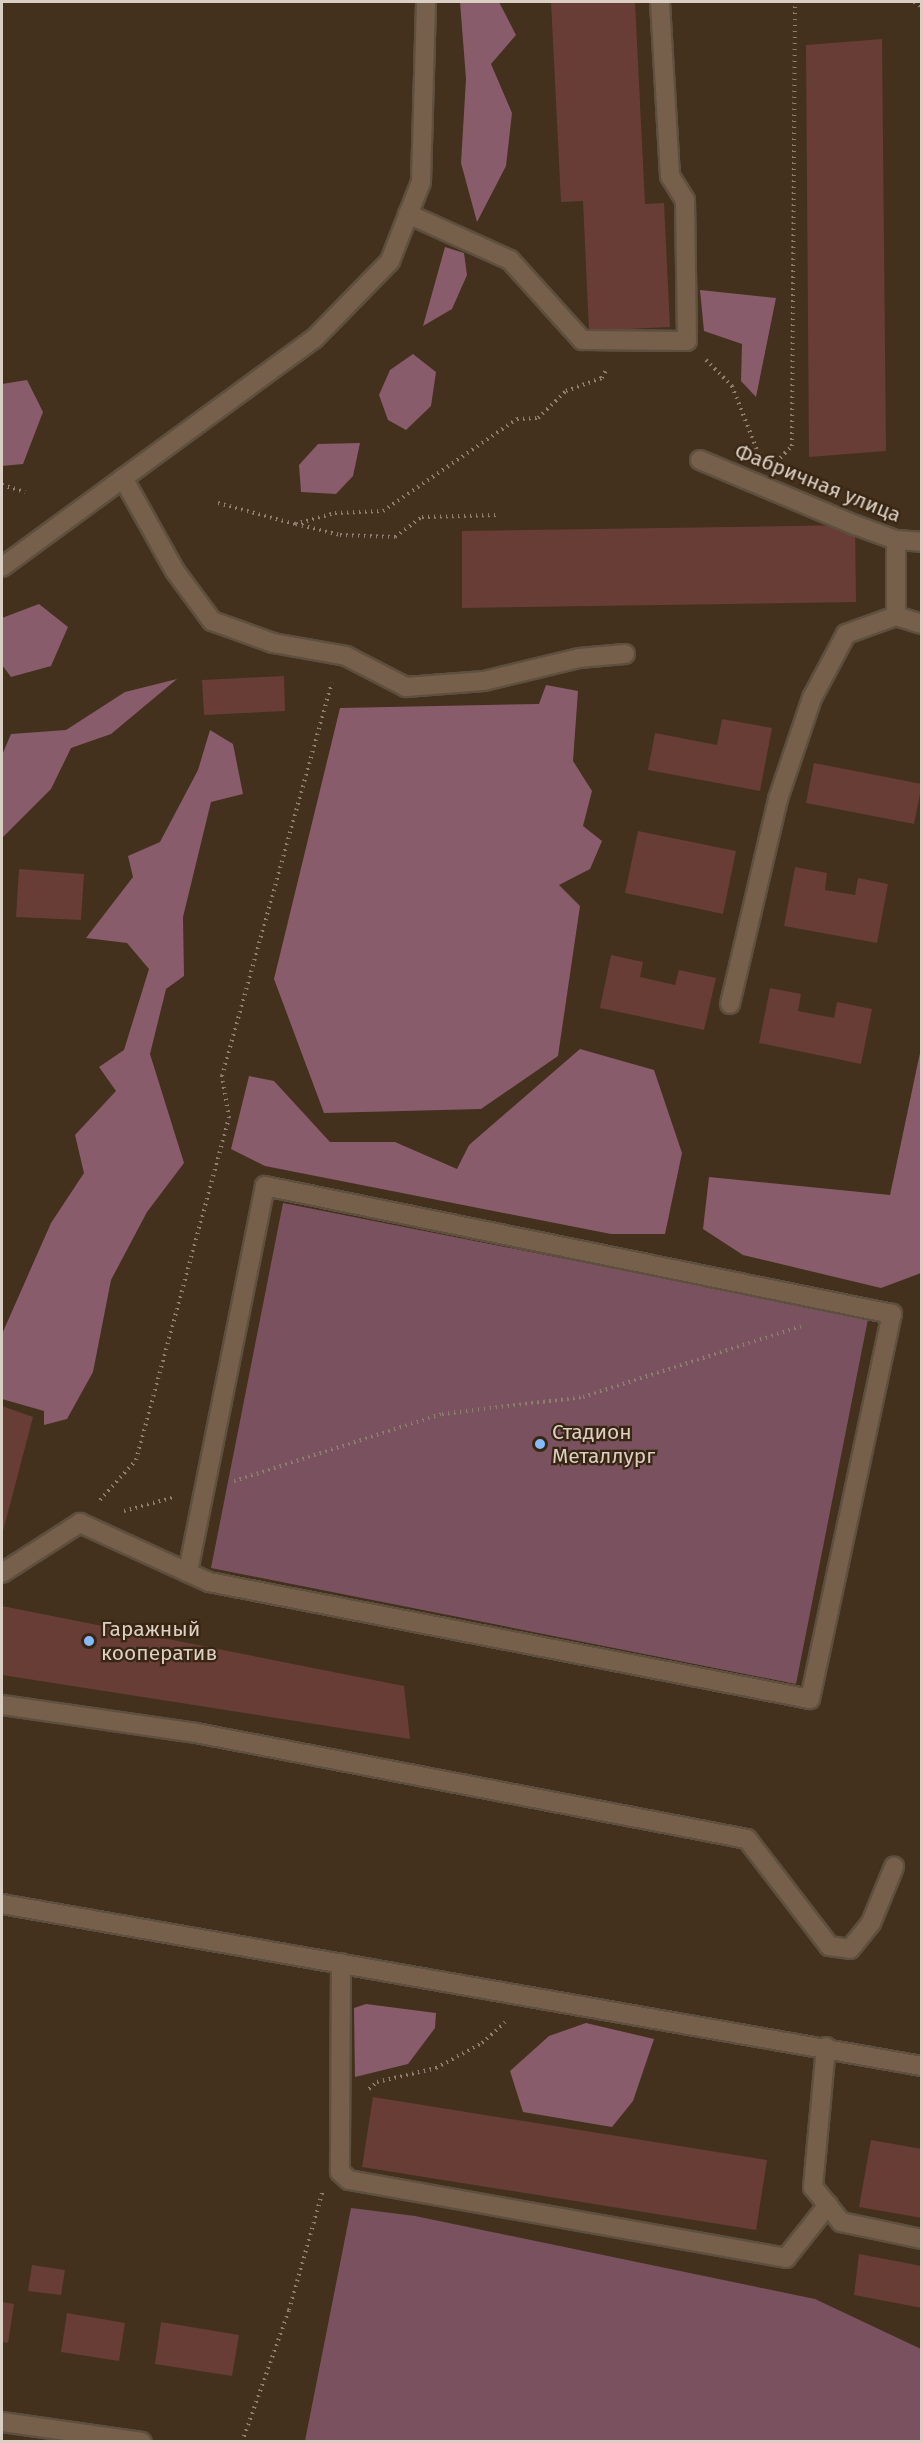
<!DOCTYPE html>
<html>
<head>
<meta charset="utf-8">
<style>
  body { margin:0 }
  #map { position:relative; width:923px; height:2443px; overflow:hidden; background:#43301d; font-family:"Fira Sans",sans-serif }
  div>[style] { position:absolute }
  .green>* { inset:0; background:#7a525f }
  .forest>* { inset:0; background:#885c6b }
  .building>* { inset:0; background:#673d35 }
  .path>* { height:4px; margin-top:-2px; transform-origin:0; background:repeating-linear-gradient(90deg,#8e7e6f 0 1.5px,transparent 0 6px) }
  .roads { filter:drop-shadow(2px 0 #5e4f3e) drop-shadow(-2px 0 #5e4f3e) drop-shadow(0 2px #5e4f3e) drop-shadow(0 -2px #5e4f3e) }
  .service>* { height:18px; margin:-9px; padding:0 9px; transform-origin:9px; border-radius:9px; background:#76604c }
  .minor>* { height:18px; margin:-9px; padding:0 9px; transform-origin:9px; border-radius:9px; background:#76604c }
  .tertiary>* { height:18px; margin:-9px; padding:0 9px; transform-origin:9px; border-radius:9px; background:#76604c }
  .dots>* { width:16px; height:16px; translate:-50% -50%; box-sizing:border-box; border:3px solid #382613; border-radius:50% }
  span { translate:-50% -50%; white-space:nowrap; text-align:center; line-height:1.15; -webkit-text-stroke:4.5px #382613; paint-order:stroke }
  .street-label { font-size:21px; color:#dbcfc4 }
  .poi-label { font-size:21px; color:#dbcfc4 }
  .left { translate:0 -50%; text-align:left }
  .frame { position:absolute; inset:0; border:3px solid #dbcfc4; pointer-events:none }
</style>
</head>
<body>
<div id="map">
  <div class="green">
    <div style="clip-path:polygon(283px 1203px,868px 1319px,796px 1684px,211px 1568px)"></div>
    <div style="clip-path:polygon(351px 2208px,415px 2216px,815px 2299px,921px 2349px,921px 2441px,305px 2441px)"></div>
  </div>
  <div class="forest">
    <div style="clip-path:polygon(460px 2px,499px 2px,516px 35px,491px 64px,512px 113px,506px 166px,477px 222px,461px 163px,466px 79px)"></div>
    <div style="clip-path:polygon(445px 247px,464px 253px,467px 275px,452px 309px,423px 326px)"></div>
    <div style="clip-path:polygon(700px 290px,776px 298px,756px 397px,741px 381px,742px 344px,704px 331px)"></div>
    <div style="clip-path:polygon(413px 354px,436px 372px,431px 406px,406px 430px,388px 420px,379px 395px,390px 370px)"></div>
    <div style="clip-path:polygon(27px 380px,43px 412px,23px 464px,2px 466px,2px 384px)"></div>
    <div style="clip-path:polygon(360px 443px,353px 476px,336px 494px,301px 492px,299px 465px,318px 444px)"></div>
    <div style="clip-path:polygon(39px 604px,68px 627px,51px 666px,11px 677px,2px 665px,2px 618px)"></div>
    <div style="clip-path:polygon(177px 679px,111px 734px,71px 748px,51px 789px,2px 838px,2px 755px,11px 734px,66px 730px,125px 692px)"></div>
    <div style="clip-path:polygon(546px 685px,578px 691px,573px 761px,592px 791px,583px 826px,602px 841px,590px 869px,559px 885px,580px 906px,558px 1056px,481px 1109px,324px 1113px,274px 979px,340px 708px,539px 704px)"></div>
    <div style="clip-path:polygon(210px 730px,233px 744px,243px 794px,211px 802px,183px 917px,184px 976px,166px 989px,150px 1054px,184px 1163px,147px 1212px,111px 1280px,93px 1372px,67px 1419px,44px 1425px,44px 1411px,2px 1399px,2px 1334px,51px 1223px,84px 1173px,75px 1135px,116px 1091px,99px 1067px,124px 1050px,149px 969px,127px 943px,86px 938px,133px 877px,128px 856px,160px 842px,198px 770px)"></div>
    <div style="clip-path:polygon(921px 1048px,921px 1273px,881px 1288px,743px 1255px,703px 1229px,709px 1177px,890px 1195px)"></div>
    <div style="clip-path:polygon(580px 1049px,654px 1070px,682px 1153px,665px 1234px,611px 1234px,265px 1166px,231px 1149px,249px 1076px,274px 1081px,330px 1142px,395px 1142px,457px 1169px,469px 1145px)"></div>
    <div style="clip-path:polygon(366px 2004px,436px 2013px,435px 2028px,408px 2064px,355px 2077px,354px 2008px)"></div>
    <div style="clip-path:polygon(586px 2023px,654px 2039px,633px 2101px,612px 2127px,523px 2112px,510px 2071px,549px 2036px)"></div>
  </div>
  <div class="building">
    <div style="clip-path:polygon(551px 2px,635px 2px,645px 204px,664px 203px,670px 327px,589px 331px,583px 201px,561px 202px)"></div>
    <div style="clip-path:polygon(882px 39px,886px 451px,809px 457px,806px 45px)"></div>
    <div style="clip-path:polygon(855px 525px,856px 602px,462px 608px,462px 531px)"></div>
    <div style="clip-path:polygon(284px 676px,285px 711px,204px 715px,202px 680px)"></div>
    <div style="clip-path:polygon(722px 719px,772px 728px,760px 791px,648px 770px,655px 733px,717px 745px)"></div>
    <div style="clip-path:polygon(814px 763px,922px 784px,914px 824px,806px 803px)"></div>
    <div style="clip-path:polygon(638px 831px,736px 851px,723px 914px,625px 893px)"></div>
    <div style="clip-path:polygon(795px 867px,827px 873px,825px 890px,855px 895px,858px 878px,888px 884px,877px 943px,784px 926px)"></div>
    <div style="clip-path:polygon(19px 869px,84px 874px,81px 920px,16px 917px)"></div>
    <div style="clip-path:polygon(611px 955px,643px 962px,640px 977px,675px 985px,679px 970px,716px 978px,704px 1030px,600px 1008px)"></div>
    <div style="clip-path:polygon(770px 988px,801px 994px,798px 1011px,834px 1018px,837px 1002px,872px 1009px,861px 1064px,759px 1043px)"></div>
    <div style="clip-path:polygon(2px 1406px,33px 1417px,2px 1535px)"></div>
    <div style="clip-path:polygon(2px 1606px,404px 1686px,410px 1739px,2px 1675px)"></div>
    <div style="clip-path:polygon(373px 2097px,767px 2160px,756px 2230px,362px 2167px)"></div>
    <div style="clip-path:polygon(871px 2140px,922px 2149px,922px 2218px,859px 2207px)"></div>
    <div style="clip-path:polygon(859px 2254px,922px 2266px,922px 2308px,854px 2295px)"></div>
    <div style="clip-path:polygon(32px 2265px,65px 2270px,61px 2295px,28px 2291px)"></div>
    <div style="clip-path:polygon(2px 2302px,14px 2304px,8px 2343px,2px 2342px)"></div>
    <div style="clip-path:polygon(67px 2313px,125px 2323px,119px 2361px,61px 2352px)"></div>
    <div style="clip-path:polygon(161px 2322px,239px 2335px,232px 2376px,155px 2364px)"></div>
  </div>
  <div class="path">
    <div style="left:914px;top:2px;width:9px;rotate:32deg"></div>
    <div style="left:706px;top:360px;width:37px;rotate:45deg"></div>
    <div style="left:732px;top:386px;width:74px;rotate:68.6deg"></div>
    <div style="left:776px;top:462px;width:23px;rotate:-45deg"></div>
    <div style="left:792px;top:446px;width:444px;rotate:-89.6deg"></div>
    <div style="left:2px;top:485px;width:24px;rotate:17deg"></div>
    <div style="left:218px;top:503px;width:80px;rotate:15.3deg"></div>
    <div style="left:295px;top:524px;width:41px;rotate:-15.4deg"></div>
    <div style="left:335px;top:513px;width:48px;rotate:-2.4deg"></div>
    <div style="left:383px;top:511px;width:163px;rotate:-34.5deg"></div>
    <div style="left:517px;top:419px;width:21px;rotate:-3deg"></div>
    <div style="left:538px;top:418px;width:39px;rotate:-44deg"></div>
    <div style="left:566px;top:391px;width:38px;rotate:-20deg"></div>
    <div style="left:602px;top:378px;width:9px;rotate:-63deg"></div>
    <div style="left:296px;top:524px;width:45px;rotate:14deg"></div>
    <div style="left:340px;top:535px;width:55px;rotate:2.1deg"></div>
    <div style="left:395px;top:537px;width:34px;rotate:-37deg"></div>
    <div style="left:422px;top:517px;width:75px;rotate:-1.5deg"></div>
    <div style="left:234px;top:1481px;width:219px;rotate:-17.9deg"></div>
    <div style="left:442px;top:1414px;width:142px;rotate:-6.9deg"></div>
    <div style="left:583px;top:1397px;width:229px;rotate:-18deg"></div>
    <div style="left:100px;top:1500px;width:54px;rotate:-48deg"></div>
    <div style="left:136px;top:1460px;width:354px;rotate:-74.8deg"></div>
    <div style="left:229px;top:1118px;width:43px;rotate:-99.5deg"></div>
    <div style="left:222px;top:1076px;width:408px;rotate:-74.4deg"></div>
    <div style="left:124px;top:1511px;width:53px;rotate:-15.4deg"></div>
    <div style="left:369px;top:2089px;width:11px;rotate:-41deg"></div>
    <div style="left:377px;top:2082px;width:61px;rotate:-13.3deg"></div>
    <div style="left:436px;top:2068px;width:52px;rotate:-28.5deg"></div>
    <div style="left:482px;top:2043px;width:31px;rotate:-42deg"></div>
    <div style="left:242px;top:2442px;width:140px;rotate:-70.4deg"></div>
    <div style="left:289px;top:2310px;width:122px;rotate:-74.2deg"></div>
  </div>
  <div class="roads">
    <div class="service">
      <div style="left:408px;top:214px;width:112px;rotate:24.3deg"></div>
      <div style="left:510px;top:260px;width:108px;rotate:48deg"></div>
      <div style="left:582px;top:340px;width:105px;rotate:0.5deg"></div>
      <div style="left:687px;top:341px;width:141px;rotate:-90.8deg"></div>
      <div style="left:685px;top:200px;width:28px;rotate:-122deg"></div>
      <div style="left:670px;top:176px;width:174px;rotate:-93.3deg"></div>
      <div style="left:123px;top:478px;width:107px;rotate:60.8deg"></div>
      <div style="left:175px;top:571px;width:62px;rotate:53.5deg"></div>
      <div style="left:212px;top:621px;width:65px;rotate:19.8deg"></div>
      <div style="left:273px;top:643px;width:74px;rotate:10.1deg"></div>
      <div style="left:346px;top:656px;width:68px;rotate:27.3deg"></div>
      <div style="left:406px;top:687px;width:78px;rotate:-4.4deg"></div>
      <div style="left:484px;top:681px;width:98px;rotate:-13.6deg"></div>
      <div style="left:579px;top:658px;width:46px;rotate:-5deg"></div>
      <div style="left:896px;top:616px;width:27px;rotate:17deg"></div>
      <div style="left:730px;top:1004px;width:211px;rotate:-76.8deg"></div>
      <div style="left:778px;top:799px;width:107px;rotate:-71.4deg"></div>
      <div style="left:812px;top:698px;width:72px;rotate:-62deg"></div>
      <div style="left:846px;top:634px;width:53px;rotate:-19.8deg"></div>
      <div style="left:896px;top:616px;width:76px;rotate:-90deg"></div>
      <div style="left:2px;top:1573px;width:93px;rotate:-32.7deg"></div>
      <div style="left:80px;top:1523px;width:142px;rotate:24.6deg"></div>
      <div style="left:209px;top:1582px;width:612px;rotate:11.02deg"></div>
      <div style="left:810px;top:1699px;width:394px;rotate:-78deg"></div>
      <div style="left:892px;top:1314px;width:640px;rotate:-168.46deg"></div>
      <div style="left:265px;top:1186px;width:394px;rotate:101.3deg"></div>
      <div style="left:2px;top:1705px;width:196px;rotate:8.2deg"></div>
      <div style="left:196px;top:1733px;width:561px;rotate:10.89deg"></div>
      <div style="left:747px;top:1839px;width:135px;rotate:52.5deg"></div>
      <div style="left:829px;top:1946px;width:21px;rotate:8deg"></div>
      <div style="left:850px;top:1949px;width:33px;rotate:-51deg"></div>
      <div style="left:871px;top:1923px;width:61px;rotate:-67.7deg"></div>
      <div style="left:2px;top:1904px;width:934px;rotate:9.99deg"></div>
      <div style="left:341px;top:1963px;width:209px;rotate:90.3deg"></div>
      <div style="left:340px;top:2172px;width:12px;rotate:42deg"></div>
      <div style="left:349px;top:2180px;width:444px;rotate:10.1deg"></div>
      <div style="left:786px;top:2258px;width:68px;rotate:-51.6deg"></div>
      <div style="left:826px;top:2047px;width:141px;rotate:95.3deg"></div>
      <div style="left:813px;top:2187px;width:45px;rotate:51.3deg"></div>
      <div style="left:841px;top:2222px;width:83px;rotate:11.9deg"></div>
    </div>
    <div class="minor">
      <div style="left:700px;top:460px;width:168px;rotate:22.8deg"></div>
      <div style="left:855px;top:525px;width:44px;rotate:20.1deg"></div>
      <div style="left:896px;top:540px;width:26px;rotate:4deg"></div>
      <div style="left:2px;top:2422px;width:141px;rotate:8.1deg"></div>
    </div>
    <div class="tertiary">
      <div style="left:2px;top:567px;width:386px;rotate:-36.2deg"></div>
      <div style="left:314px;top:339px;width:109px;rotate:-45.7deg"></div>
      <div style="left:390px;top:261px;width:85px;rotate:-68.6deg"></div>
      <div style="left:421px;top:182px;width:180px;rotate:-88.4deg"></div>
    </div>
  </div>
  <div class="dots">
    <div style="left:540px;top:1444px;background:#86bbfb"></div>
    <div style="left:89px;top:1641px;background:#86bbfb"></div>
  </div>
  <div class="street-label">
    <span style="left:818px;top:483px;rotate:22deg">Фабричная улица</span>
  </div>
  <div class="poi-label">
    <span class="left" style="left:552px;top:1444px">Стадион<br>Металлург</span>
    <span class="left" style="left:101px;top:1641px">Гаражный<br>кооператив</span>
  </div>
  <div class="frame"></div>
</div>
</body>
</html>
